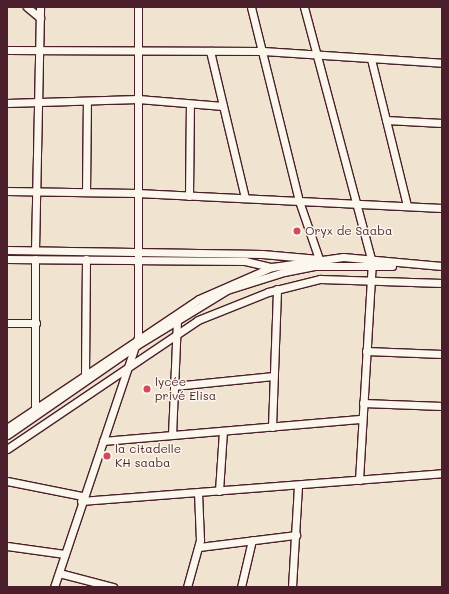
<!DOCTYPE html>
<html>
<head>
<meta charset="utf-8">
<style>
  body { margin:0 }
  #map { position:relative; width:449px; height:594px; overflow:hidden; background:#f0e3cf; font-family:Mali,sans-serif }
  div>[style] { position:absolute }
  .roads { filter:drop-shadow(1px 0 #4a1f2b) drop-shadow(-1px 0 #4a1f2b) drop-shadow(0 1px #4a1f2b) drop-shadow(0 -1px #4a1f2b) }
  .minor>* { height:7px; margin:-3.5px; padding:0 3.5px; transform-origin:3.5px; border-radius:3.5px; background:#fbf7ec }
  .dots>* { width:11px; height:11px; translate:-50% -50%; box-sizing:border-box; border:2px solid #fbf7ec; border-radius:50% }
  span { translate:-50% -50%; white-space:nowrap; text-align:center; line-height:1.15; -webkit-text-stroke:3px #fbf7ec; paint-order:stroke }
  .poi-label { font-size:12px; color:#4a1f2b }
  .left { translate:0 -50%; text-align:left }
  .frame { position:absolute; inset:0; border:8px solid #4a1f2b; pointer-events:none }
</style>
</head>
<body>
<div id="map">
  <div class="roads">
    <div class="minor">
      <div style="left:27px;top:7px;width:17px;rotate:40deg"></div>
      <div style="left:304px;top:7px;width:260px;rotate:75.1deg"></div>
      <div style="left:7px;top:50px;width:256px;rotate:0.2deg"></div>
      <div style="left:263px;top:51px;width:179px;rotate:3.8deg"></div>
      <div style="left:210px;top:51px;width:151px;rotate:76.6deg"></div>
      <div style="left:371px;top:59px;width:151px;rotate:76.2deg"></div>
      <div style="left:7px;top:103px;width:131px;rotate:-1.7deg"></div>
      <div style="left:138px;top:99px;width:85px;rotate:4.7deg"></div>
      <div style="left:386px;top:120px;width:56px;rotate:3.1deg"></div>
      <div style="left:7px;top:191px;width:130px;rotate:0.9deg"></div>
      <div style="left:137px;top:193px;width:305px;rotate:2.8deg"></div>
      <div style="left:86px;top:192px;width:91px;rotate:-89.4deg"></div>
      <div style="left:189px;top:196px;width:92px;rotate:-89.4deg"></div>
      <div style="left:7px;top:250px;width:255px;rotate:0.9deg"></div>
      <div style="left:262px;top:254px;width:57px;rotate:5deg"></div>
      <div style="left:319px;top:259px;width:61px;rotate:-109deg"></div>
      <div style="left:299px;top:201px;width:200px;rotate:-103.9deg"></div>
      <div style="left:35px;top:250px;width:243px;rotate:-88.8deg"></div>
      <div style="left:7px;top:259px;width:238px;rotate:0.5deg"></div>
      <div style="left:245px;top:261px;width:28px;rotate:13deg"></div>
      <div style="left:7px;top:323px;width:29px"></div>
      <div style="left:366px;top:351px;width:76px;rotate:2.3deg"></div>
      <div style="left:85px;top:374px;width:115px;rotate:-89.5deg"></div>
      <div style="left:174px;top:386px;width:100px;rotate:-5.7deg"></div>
      <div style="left:363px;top:403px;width:79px;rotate:2.2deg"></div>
      <div style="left:35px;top:410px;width:151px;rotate:-90deg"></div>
      <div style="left:272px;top:427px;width:138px;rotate:-87.9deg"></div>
      <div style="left:7px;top:428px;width:231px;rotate:-33.9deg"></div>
      <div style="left:199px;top:299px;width:80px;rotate:-23.7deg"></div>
      <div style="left:272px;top:267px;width:72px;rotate:-8deg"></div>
      <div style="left:343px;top:257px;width:99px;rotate:5.2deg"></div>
      <div style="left:7px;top:435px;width:158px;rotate:-34.7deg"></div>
      <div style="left:137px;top:345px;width:105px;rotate:-31.4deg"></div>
      <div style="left:227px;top:290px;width:60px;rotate:-17.5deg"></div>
      <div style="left:284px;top:272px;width:32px;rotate:-11deg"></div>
      <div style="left:315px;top:266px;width:77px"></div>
      <div style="left:172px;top:435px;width:116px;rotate:-87.5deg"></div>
      <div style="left:103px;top:441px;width:260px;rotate:-4.9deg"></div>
      <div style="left:7px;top:449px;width:230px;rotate:-34deg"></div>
      <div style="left:198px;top:320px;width:75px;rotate:-21.8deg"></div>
      <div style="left:268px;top:292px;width:54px;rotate:-14deg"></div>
      <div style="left:320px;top:279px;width:122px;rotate:1.9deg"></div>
      <div style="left:359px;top:480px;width:216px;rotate:-86.6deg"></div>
      <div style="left:7px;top:481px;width:76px;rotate:11.3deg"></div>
      <div style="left:219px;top:491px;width:60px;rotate:-86.2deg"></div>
      <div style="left:81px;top:501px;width:362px;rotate:-4.4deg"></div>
      <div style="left:7px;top:546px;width:58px;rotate:8deg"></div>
      <div style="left:199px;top:547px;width:98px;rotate:-7.1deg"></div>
      <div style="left:59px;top:573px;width:56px;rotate:14.5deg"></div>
      <div style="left:54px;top:587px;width:264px;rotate:-71.4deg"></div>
      <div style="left:138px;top:337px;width:330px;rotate:-90deg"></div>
      <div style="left:187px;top:587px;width:49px;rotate:-74.5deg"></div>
      <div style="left:200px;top:540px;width:47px;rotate:-92.4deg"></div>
      <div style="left:241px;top:587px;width:48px;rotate:-76.8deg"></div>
      <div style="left:292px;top:587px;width:101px;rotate:-86.6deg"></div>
    </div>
  </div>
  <div class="dots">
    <div style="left:297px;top:231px;background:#d1495b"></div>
    <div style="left:147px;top:389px;background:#d1495b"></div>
    <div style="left:107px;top:456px;background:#d1495b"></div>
  </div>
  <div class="poi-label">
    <span class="left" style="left:305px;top:231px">Oryx de Saaba</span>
    <span class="left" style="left:155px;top:389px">lycée<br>privé Elisa</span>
    <span class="left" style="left:115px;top:456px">la citadelle<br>KH saaba</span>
  </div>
  <div class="frame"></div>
</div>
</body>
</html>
